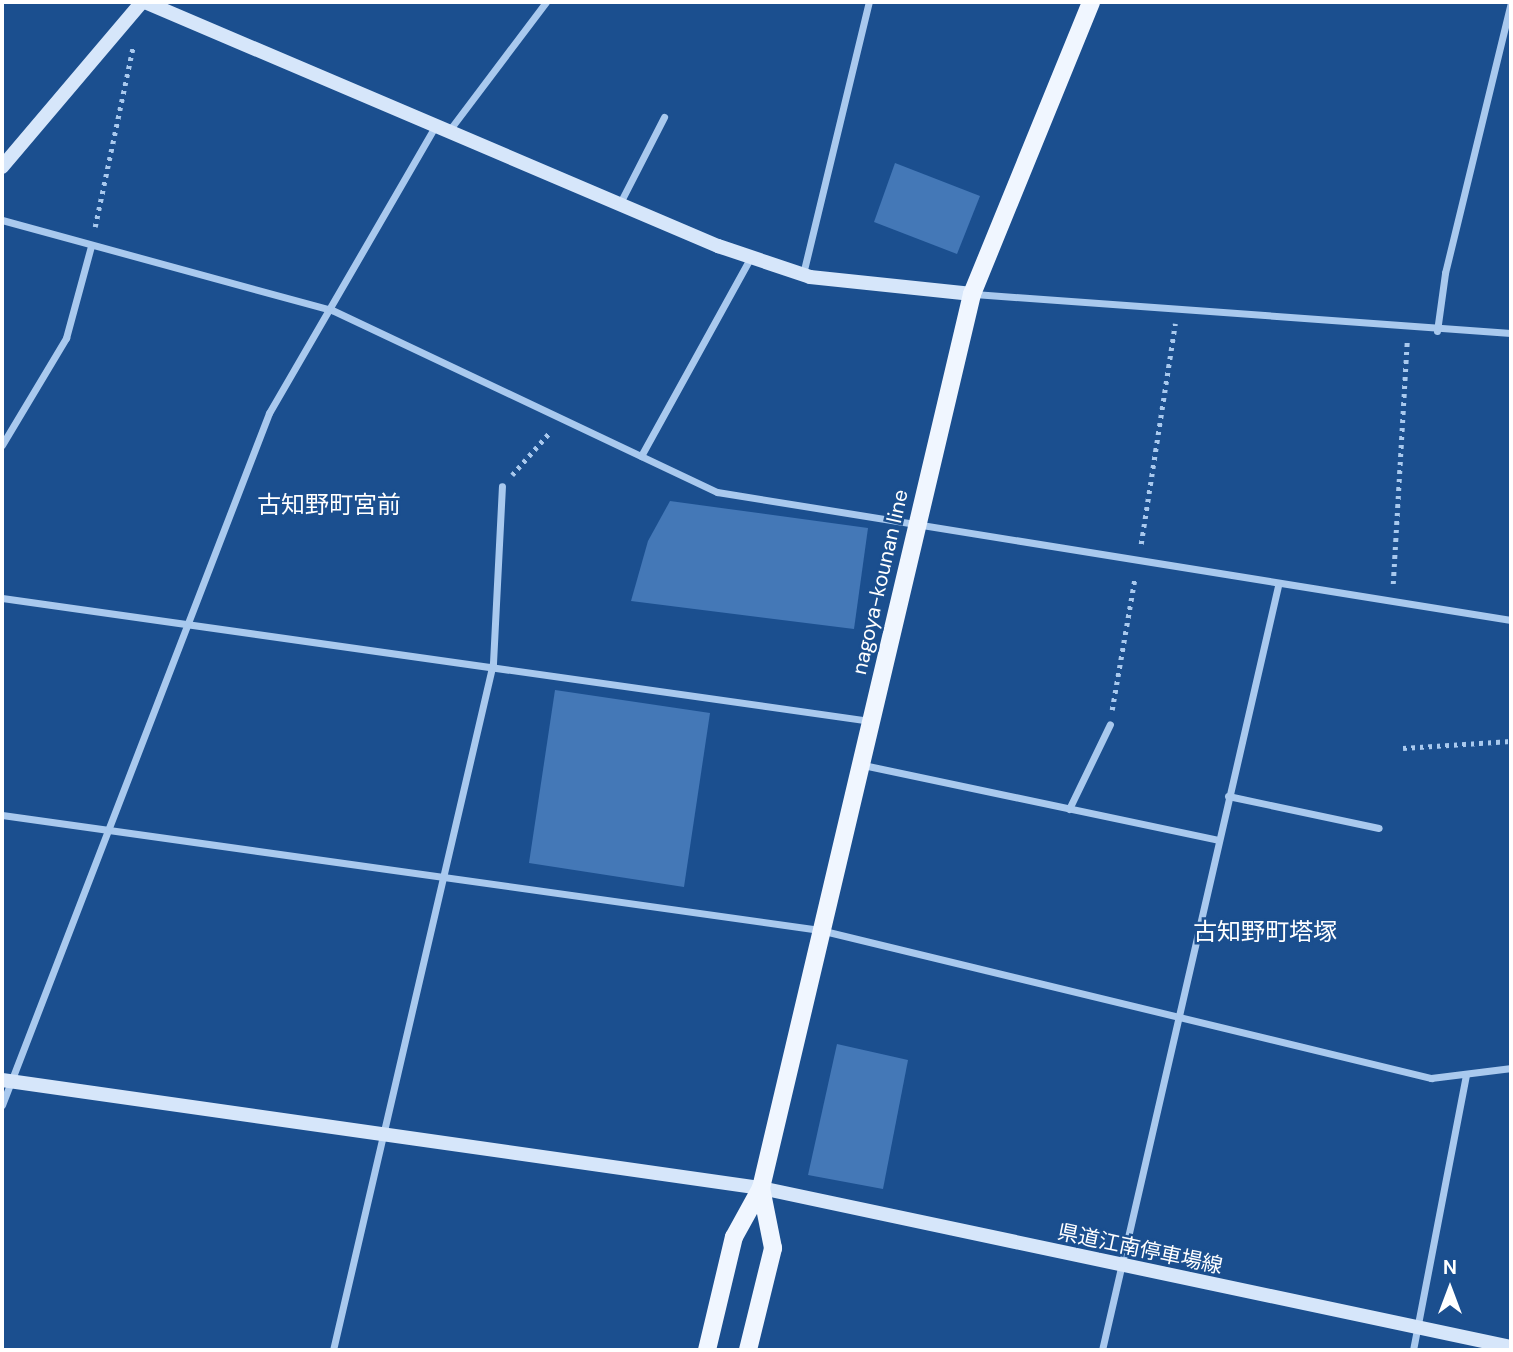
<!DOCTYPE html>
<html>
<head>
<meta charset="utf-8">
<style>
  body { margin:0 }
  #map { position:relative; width:1513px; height:1352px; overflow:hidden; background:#1b4f8f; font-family:"DM Sans","Noto Sans JP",sans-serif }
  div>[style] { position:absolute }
  .building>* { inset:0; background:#4478b7 }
  .path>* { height:4.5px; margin-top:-2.25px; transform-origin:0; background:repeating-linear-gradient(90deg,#a9c9ee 0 3.5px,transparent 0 8.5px) }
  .street>* { height:7px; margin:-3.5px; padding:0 3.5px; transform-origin:3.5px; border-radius:3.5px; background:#a9c9ee }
  .secondary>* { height:14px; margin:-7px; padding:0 7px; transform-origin:7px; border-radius:7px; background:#d6e6fa }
  .primary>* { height:18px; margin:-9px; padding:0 9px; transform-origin:9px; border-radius:9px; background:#f0f6ff }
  span { translate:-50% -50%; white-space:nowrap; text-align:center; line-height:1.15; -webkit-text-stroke:5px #1b4f8f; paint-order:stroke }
  .street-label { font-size:21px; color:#fff }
  .quarter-label { font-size:24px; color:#fff }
  .frame { position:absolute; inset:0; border:4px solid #fff; pointer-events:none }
  .north { position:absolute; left:1415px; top:1254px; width:70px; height:70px; -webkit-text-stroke:5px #1b4f8f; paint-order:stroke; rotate:0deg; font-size:19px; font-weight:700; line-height:28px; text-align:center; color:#fff }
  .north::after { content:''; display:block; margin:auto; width:24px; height:32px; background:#fff; clip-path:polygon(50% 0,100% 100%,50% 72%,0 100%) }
</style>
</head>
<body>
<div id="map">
  <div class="building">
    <div style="clip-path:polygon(895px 163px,980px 196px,957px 254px,874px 222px)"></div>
    <div style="clip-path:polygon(670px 501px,868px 528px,854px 629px,631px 601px,648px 541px)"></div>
    <div style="clip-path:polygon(555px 690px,710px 713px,684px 887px,529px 863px)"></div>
    <div style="clip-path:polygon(837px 1044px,908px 1060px,883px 1189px,808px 1175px)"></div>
  </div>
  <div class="path">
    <div style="left:95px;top:227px;width:184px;rotate:-78.1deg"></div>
    <div style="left:512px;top:475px;width:57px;rotate:-48.5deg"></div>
    <div style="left:1141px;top:544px;width:223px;rotate:-81.2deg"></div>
    <div style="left:1393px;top:584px;width:243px;rotate:-86.7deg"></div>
    <div style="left:1112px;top:710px;width:135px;rotate:-80.2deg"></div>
    <div style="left:1403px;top:748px;width:108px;rotate:-3.7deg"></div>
  </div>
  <div class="street">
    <div style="left:448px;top:132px;width:163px;rotate:-53deg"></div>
    <div style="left:619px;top:205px;width:99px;rotate:-62.9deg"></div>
    <div style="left:2px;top:220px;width:342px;rotate:15.3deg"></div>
    <div style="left:332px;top:310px;width:426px;rotate:25.3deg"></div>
    <div style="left:717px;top:492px;width:804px;rotate:9.16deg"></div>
    <div style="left:803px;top:274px;width:280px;rotate:-76.4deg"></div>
    <div style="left:974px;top:294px;width:538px;rotate:4.15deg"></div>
    <div style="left:1437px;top:331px;width:59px;rotate:-82.1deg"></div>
    <div style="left:1445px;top:273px;width:279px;rotate:-76.3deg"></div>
    <div style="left:2px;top:445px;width:125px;rotate:-59.1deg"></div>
    <div style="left:66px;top:338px;width:95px;rotate:-74.8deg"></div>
    <div style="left:641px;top:456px;width:227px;rotate:-61.1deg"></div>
    <div style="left:2px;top:598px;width:878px;rotate:8.06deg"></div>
    <div style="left:863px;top:765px;width:363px;rotate:11.9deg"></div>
    <div style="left:1228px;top:796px;width:154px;rotate:12deg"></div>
    <div style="left:1069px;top:809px;width:94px;rotate:-64.2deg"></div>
    <div style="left:2px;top:815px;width:826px;rotate:8deg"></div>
    <div style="left:820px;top:930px;width:629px;rotate:13.62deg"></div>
    <div style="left:1431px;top:1078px;width:81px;rotate:-7.1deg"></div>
    <div style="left:2px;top:1105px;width:742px;rotate:-68.9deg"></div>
    <div style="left:269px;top:413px;width:329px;rotate:-59.9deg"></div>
    <div style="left:333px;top:1350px;width:705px;rotate:-76.89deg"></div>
    <div style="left:493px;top:663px;width:177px;rotate:-87.1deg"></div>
    <div style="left:1102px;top:1350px;width:784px;rotate:-77.03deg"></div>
    <div style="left:1413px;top:1350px;width:279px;rotate:-79.1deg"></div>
  </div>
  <div class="secondary">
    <div style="left:145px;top:2px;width:623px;rotate:23.07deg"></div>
    <div style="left:718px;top:246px;width:97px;rotate:18.6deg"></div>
    <div style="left:810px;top:277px;width:163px;rotate:6deg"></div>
    <div style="left:2px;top:167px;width:216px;rotate:-49.7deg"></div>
    <div style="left:2px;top:1080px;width:767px;rotate:8.1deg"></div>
    <div style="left:761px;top:1188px;width:767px;rotate:11.97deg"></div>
  </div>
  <div class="primary">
    <div style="left:707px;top:1350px;width:116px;rotate:-76.6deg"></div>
    <div style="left:734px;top:1237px;width:56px;rotate:-61.1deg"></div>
    <div style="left:761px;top:1188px;width:919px;rotate:-76.72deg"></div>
    <div style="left:972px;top:294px;width:315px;rotate:-67.8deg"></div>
    <div style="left:748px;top:1350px;width:105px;rotate:-76.2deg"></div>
    <div style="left:773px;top:1248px;width:61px;rotate:-101.3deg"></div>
  </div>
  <div class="street-label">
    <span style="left:880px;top:582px;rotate:-77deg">nagoya-kounan line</span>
    <span style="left:1140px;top:1249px;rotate:12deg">県道江南停車場線</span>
  </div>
  <div class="quarter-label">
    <span style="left:329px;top:505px">古知野町宮前</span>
    <span style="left:1265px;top:932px">古知野町塔塚</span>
  </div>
  <div class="frame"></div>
  <div class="north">N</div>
</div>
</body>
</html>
